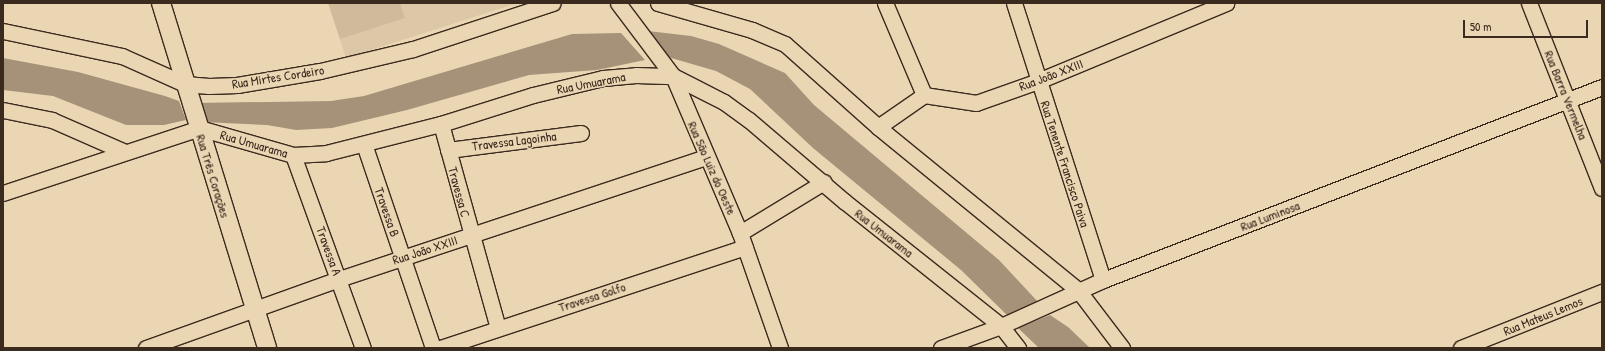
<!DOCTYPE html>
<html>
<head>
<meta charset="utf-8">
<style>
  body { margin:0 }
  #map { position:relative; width:1605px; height:351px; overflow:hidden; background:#ebd6b4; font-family:"Patrick Hand",sans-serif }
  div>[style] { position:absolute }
  .built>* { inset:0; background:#dcc8a7 }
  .green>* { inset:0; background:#cfba9c }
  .water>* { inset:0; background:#a69279 }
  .roads { filter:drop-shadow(1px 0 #3b2a1e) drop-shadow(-1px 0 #3b2a1e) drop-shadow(0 1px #3b2a1e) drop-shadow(0 -1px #3b2a1e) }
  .minor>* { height:15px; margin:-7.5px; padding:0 7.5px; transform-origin:7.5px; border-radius:7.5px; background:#ebd6b4 }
  .tertiary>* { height:18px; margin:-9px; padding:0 9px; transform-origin:9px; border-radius:9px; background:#ebd6b4 }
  span { translate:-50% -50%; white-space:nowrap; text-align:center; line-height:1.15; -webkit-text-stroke:3px #ebd6b4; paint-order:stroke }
  .street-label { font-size:13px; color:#3b2a1e }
  .frame { position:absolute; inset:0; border:4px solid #3b2a1e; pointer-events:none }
  .scale { position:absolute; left:1463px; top:20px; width:125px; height:18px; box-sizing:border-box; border:2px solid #3b2a1e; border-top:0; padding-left:5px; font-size:12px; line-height:14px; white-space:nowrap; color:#3b2a1e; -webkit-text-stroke:3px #ebd6b4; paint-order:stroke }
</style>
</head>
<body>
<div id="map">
  <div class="built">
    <div style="clip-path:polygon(328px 3px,518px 3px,346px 58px)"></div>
  </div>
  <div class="green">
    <div style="clip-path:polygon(328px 3px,400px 3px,405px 18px,340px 39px)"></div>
  </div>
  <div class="water">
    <div style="clip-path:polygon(639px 30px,691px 36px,719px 44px,785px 73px,814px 105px,999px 260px,1039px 303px,1009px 317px,961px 270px,813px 148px,750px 89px,716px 71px,661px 55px)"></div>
    <div style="clip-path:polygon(621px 33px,645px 60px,597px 70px,529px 75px,407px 110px,332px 128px,296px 130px,267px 125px,203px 122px,195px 103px,331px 101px,364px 96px,572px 34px)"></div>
    <div style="clip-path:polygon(3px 58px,78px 72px,165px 96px,179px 101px,186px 120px,164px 125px,126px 125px,53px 96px,3px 90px)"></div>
    <div style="clip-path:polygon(1050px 315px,1068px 327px,1090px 348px,1039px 348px,1018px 328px)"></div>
  </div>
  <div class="roads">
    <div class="minor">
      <div style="left:618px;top:3px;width:91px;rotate:53deg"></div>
      <div style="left:673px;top:76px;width:171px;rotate:66.9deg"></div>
      <div style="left:740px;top:233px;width:122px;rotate:70.8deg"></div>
      <div style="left:658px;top:3px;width:98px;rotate:16deg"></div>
      <div style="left:752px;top:30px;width:36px;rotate:23deg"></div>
      <div style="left:785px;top:44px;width:125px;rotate:41.7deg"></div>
      <div style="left:878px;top:127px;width:258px;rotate:39.2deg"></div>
      <div style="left:1078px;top:290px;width:73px;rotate:52.8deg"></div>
      <div style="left:885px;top:3px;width:100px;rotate:67deg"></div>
      <div style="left:1014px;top:3px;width:291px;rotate:72.2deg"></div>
      <div style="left:1529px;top:3px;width:199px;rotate:68.5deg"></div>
      <div style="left:3px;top:31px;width:122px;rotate:11.9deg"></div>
      <div style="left:122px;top:56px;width:69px;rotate:24deg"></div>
      <div style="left:185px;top:84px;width:24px;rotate:5deg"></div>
      <div style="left:209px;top:86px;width:28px;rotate:-2deg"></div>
      <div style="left:237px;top:85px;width:84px;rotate:-9.6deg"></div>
      <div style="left:320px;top:71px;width:96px;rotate:-13.3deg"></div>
      <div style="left:413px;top:49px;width:147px;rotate:-18.2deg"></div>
      <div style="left:3px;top:110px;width:50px;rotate:11.5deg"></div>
      <div style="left:52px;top:120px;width:77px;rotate:23.6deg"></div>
      <div style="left:441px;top:124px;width:212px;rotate:74.4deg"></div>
      <div style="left:878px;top:127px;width:56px;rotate:-34.8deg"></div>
      <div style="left:924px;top:95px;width:53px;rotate:8.7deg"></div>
      <div style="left:976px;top:103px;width:66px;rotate:-19.5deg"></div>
      <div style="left:1038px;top:81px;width:204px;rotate:-22.5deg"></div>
      <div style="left:364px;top:144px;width:215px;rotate:71.3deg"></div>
      <div style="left:448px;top:150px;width:134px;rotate:-7.3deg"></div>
      <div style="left:293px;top:155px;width:205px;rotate:70.1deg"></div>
      <div style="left:3px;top:193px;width:206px;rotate:-18.3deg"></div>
      <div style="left:199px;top:128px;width:98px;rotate:16deg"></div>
      <div style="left:293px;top:155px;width:33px;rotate:-3deg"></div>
      <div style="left:326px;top:153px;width:119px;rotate:-14.2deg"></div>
      <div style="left:441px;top:124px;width:96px;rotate:-17.5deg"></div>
      <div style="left:533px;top:95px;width:72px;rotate:-13.7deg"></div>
      <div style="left:603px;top:78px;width:33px;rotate:-5deg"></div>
      <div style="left:636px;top:75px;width:37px;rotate:2deg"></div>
      <div style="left:673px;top:76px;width:57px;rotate:27deg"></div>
      <div style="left:724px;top:102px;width:31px;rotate:36deg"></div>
      <div style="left:749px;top:120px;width:125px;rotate:40.5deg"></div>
      <div style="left:844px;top:201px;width:201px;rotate:38.5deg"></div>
      <div style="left:1001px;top:326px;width:28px;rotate:52deg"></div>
      <div style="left:740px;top:233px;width:98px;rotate:-31.3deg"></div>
      <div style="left:146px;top:348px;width:205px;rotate:-19.7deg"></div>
      <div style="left:339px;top:279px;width:387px;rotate:-18.4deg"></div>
      <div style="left:440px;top:348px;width:321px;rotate:-18.3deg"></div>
      <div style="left:941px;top:348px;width:64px;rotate:-20.1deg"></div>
      <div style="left:1001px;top:326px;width:112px;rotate:-24.3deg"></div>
      <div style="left:1103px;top:280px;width:535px;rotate:-21.15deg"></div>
      <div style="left:1461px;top:348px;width:152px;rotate:-21.7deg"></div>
    </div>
    <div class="tertiary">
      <div style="left:161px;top:3px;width:361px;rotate:72.9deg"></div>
    </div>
  </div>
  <div class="street-label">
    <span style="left:1051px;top:75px;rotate:-21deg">Rua João XXIII</span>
    <span style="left:278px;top:77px;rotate:-9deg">Rua Mirtes Cordeiro</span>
    <span style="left:591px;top:83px;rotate:-11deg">Rua Umuarama</span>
    <span style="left:1566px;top:95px;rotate:68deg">Rua Barra Vermelha</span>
    <span style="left:514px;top:141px;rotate:-7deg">Travessa Lagoinha</span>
    <span style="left:254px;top:144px;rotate:16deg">Rua Umuarama</span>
    <span style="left:1065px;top:164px;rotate:72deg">Rua Tenente Francisco Paiva</span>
    <span style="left:712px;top:168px;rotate:66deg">Rua São Luiz do Oeste</span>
    <span style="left:213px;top:176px;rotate:73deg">Rua Três Corações</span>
    <span style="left:459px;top:192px;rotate:75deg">Travessa C</span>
    <span style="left:387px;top:212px;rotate:71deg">Travessa B</span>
    <span style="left:1270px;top:216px;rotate:-21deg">Rua Luminosa</span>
    <span style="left:884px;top:233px;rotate:38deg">Rua Umuarama</span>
    <span style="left:425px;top:250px;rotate:-18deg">Rua João XXIII</span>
    <span style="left:329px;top:251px;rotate:70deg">Travessa A</span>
    <span style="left:592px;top:297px;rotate:-18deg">Travessa Golfo</span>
    <span style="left:1543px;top:316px;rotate:-22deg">Rua Mateus Lemos</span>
  </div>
  <div class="frame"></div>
  <div class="scale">50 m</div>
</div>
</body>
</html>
